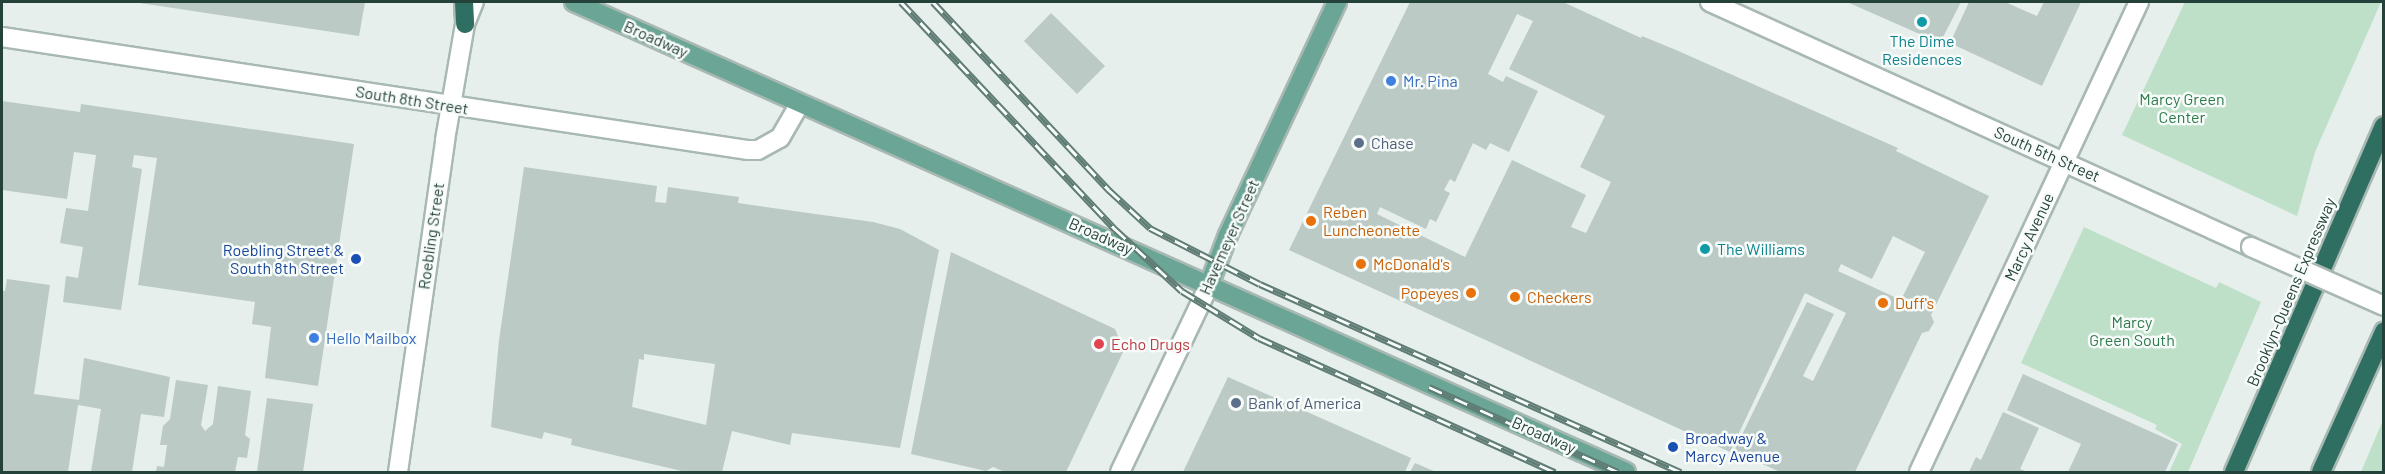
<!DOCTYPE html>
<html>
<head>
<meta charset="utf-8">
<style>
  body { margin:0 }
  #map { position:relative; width:2385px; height:474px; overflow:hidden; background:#e6efeb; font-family:Barlow,sans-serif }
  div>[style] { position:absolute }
  .green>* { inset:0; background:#bfe0c8 }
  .building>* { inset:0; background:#bbcac4 }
  .roads { filter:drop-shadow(2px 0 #a8b8b2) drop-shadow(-2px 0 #a8b8b2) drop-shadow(0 2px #a8b8b2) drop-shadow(0 -2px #a8b8b2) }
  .minor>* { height:18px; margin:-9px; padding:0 9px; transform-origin:9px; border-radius:9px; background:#fff }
  .secondary>* { height:18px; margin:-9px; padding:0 9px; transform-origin:9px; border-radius:9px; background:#fff }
  .primary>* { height:18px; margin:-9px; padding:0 9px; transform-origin:9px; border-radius:9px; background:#6aa596 }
  .motorway>* { height:18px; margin:-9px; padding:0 9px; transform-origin:9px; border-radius:9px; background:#2f6f62 }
  .rail>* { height:7px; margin-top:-3.5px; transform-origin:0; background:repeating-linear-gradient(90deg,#f7fbf9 0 14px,#5f7d75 0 28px); box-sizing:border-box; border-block:2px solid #5f7d75 }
  .bridges { filter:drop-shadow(2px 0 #a8b8b2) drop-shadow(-2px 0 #a8b8b2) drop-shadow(0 2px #a8b8b2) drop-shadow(0 -2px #a8b8b2) }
  .minor-bridge>* { height:18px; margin:-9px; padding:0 9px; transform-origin:9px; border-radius:9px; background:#fff }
  .dots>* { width:16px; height:16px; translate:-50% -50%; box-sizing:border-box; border:3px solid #f7fbf9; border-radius:50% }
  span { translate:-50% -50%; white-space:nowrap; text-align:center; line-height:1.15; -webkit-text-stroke:5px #f7fbf9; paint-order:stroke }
  .street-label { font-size:16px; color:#24423a }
  .culture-label { font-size:16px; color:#0d838f }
  .left { translate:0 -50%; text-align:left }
  .shop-label { font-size:16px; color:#366cbe }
  .park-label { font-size:16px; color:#2d7a4b }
  .service-label { font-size:16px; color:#4e5e75 }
  .food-label { font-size:16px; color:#c56008 }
  .right { translate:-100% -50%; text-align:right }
  .transit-label { font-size:16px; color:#164399 }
  .health-label { font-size:16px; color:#be3a42 }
  .frame { position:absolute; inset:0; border:3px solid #24423a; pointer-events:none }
</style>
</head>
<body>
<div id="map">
  <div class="green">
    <div style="clip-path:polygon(2185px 2px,2381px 2px,2315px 152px,2297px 216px,2122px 135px)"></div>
    <div style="clip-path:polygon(2084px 227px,2216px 288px,2219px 282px,2261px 302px,2188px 472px,2169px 472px,2182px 444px,2155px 429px,2157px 425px,2021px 363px)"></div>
    <div style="clip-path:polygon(2383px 420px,2383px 472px,2361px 472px)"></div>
  </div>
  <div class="building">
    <div style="clip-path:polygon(133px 2px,365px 2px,359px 36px)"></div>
    <div style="clip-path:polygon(evenodd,1410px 2px,1563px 2px,1641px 38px,1642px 36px,1676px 50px,1898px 148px,1896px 151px,1989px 196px,1931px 315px,1934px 322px,1929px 331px,1922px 333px,1855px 472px,1780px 472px,1734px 451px,1807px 302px,1834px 314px,1803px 376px,1813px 381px,1846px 313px,1805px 293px,1730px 452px,1289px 250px,1410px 2px,1517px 14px,1533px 21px,1509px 69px,1605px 116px,1580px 167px,1611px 182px,1586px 233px,1571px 227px,1586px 195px,1512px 160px,1465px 257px,1377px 214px,1380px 207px,1426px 229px,1430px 219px,1436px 222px,1450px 193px,1444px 190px,1450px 179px,1455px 182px,1473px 143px,1486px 150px,1490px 143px,1509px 152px,1538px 91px,1506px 76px,1503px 82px,1488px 74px,1517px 14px,1410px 2px,1893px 236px,1925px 252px,1901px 300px,1838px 271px,1841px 264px,1872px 279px,1893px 236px)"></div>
    <div style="clip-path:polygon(1847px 2px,1961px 2px,1940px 43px)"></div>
    <div style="clip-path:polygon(1969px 2px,2005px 2px,2037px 16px,2044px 2px,2081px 2px,2042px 86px,1950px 43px)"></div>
    <div style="clip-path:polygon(1051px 13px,1105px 66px,1077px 94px,1024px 41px)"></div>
    <div style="clip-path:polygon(2px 101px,80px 112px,81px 104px,354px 144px,318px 386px,265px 378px,271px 327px,252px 324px,255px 302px,138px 285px,157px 158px,134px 155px,132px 167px,142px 169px,121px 310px,63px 302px,66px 276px,78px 278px,83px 247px,60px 243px,66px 208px,88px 211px,96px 155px,74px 152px,67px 199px,2px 190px)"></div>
    <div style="clip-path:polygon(evenodd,524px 167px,657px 186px,655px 202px,666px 203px,668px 187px,739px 197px,738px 203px,873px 222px,900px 229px,939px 250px,900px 448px,792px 433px,790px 445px,732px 431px,722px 472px,686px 472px,571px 445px,572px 439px,544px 432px,542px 439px,491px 427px,499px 340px,524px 167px,644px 354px,715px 364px,706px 425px,632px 407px,639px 359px,644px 360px,644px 354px)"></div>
    <div style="clip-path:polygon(951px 252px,1115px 329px,1124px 350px,1066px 472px,1005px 472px,993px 467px,986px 471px,911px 454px)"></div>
    <div style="clip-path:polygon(7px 279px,50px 285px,34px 394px,79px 400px,84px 358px,170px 377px,164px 417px,141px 414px,132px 472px,91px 472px,101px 409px,78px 405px,68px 472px,2px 472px,2px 291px,5px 291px)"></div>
    <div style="clip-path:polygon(2023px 374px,2178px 444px,2165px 472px,2068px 472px,2081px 444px,2007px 410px)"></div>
    <div style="clip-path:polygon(1228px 377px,1411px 458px,1405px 472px,1183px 472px)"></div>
    <div style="clip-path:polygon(176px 380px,208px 385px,201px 425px,205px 431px,213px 424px,218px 386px,251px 391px,245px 435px,250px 439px,247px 458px,238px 457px,235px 472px,156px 472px,157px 466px,164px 467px,167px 445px,160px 445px,163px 426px,170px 419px)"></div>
    <div style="clip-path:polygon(267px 398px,313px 404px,303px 472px,257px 472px)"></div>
    <div style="clip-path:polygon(2003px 412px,2039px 428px,2020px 469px,2028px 472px,1969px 472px,1976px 457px,1981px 460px)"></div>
    <div style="clip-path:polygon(1415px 463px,1436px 472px,1410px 472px)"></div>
  </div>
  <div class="roads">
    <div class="minor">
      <div style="left:1710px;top:2px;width:594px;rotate:24.36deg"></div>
      <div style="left:2px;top:37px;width:755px;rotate:8.61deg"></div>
      <div style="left:748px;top:150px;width:10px"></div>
      <div style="left:758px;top:150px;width:25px;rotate:-29deg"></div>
      <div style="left:780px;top:138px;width:39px;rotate:-60deg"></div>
      <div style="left:1120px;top:472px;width:207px;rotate:-64.5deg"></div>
    </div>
    <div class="secondary">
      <div style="left:398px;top:472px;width:335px;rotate:-81.9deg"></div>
      <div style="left:445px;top:140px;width:118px;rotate:-80.2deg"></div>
      <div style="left:465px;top:24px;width:24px;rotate:-68deg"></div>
      <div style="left:1919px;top:472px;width:519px;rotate:-64.92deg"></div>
    </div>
    <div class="primary">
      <div style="left:574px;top:2px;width:1152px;rotate:24.07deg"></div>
      <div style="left:1209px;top:285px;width:53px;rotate:-69.2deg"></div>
      <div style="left:1228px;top:235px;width:257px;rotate:-64.9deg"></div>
    </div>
    <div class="motorway">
      <div style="left:464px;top:2px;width:22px;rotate:87deg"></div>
      <div style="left:2234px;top:472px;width:377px;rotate:-66.6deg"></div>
      <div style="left:2321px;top:472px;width:154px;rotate:-65.8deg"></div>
    </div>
  </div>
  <div class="rail">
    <div style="left:901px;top:2px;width:312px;rotate:46.7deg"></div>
    <div style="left:1115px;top:229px;width:91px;rotate:42.8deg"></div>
    <div style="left:1182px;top:291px;width:90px;rotate:31.4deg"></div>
    <div style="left:1259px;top:338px;width:325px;rotate:24.4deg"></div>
    <div style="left:933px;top:2px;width:258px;rotate:46.9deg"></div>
    <div style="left:1109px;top:190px;width:56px;rotate:42.8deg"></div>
    <div style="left:1150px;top:228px;width:123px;rotate:27deg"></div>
    <div style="left:1260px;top:284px;width:461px;rotate:24.1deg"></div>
    <div style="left:1429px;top:387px;width:207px;rotate:24.2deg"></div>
  </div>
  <div class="bridges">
    <div class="minor-bridge">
      <div style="left:2251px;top:247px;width:145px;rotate:23.9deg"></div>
    </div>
  </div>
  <div class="dots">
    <div style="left:1922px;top:22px;background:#0f9aa8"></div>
    <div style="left:1391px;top:81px;background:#3f7fe0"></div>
    <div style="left:1359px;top:143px;background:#5c6f8a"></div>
    <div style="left:1311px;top:221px;background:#e8710a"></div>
    <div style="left:1705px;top:249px;background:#0f9aa8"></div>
    <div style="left:356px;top:259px;background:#1a4fb4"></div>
    <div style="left:1361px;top:264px;background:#e8710a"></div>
    <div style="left:1471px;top:293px;background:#e8710a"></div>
    <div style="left:1515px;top:297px;background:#e8710a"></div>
    <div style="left:1883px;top:303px;background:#e8710a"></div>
    <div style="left:314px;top:338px;background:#3f7fe0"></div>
    <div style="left:1099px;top:344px;background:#e0444e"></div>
    <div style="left:1236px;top:403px;background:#5c6f8a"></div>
    <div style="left:1673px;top:447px;background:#1a4fb4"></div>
  </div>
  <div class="street-label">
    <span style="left:656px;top:39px;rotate:24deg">Broadway</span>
    <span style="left:412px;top:100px;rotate:9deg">South 8th Street</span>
    <span style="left:2047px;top:154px;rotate:24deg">South 5th Street</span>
    <span style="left:431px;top:236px;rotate:-82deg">Roebling Street</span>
    <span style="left:1101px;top:236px;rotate:24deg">Broadway</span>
    <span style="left:1229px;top:237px;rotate:-66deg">Havemeyer Street</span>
    <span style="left:2029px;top:237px;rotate:-65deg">Marcy Avenue</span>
    <span style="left:2291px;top:292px;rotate:-67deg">Brooklyn-Queens Expressway</span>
    <span style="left:1544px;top:435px;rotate:24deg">Broadway</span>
  </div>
  <div class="culture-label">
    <span style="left:1922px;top:50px">The Dime<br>Residences</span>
    <span class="left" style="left:1717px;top:249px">The Williams</span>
  </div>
  <div class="shop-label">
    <span class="left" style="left:1403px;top:81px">Mr. Pina</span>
    <span class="left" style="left:326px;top:338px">Hello Mailbox</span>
  </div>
  <div class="park-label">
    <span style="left:2182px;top:108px">Marcy Green<br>Center</span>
    <span style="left:2132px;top:331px">Marcy<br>Green South</span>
  </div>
  <div class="service-label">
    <span class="left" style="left:1371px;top:143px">Chase</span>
    <span class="left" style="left:1248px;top:403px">Bank of America</span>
  </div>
  <div class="food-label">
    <span class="left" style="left:1323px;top:221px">Reben<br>Luncheonette</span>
    <span class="left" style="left:1373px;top:264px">McDonald's</span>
    <span class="right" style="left:1459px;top:293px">Popeyes</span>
    <span class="left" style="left:1527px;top:297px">Checkers</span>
    <span class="left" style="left:1895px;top:303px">Duff's</span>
  </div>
  <div class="transit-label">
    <span class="right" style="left:344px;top:259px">Roebling Street &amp;<br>South 8th Street</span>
    <span class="left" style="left:1685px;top:447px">Broadway &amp;<br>Marcy Avenue</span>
  </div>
  <div class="health-label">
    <span class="left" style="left:1111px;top:344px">Echo Drugs</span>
  </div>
  <div class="frame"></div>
</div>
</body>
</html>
